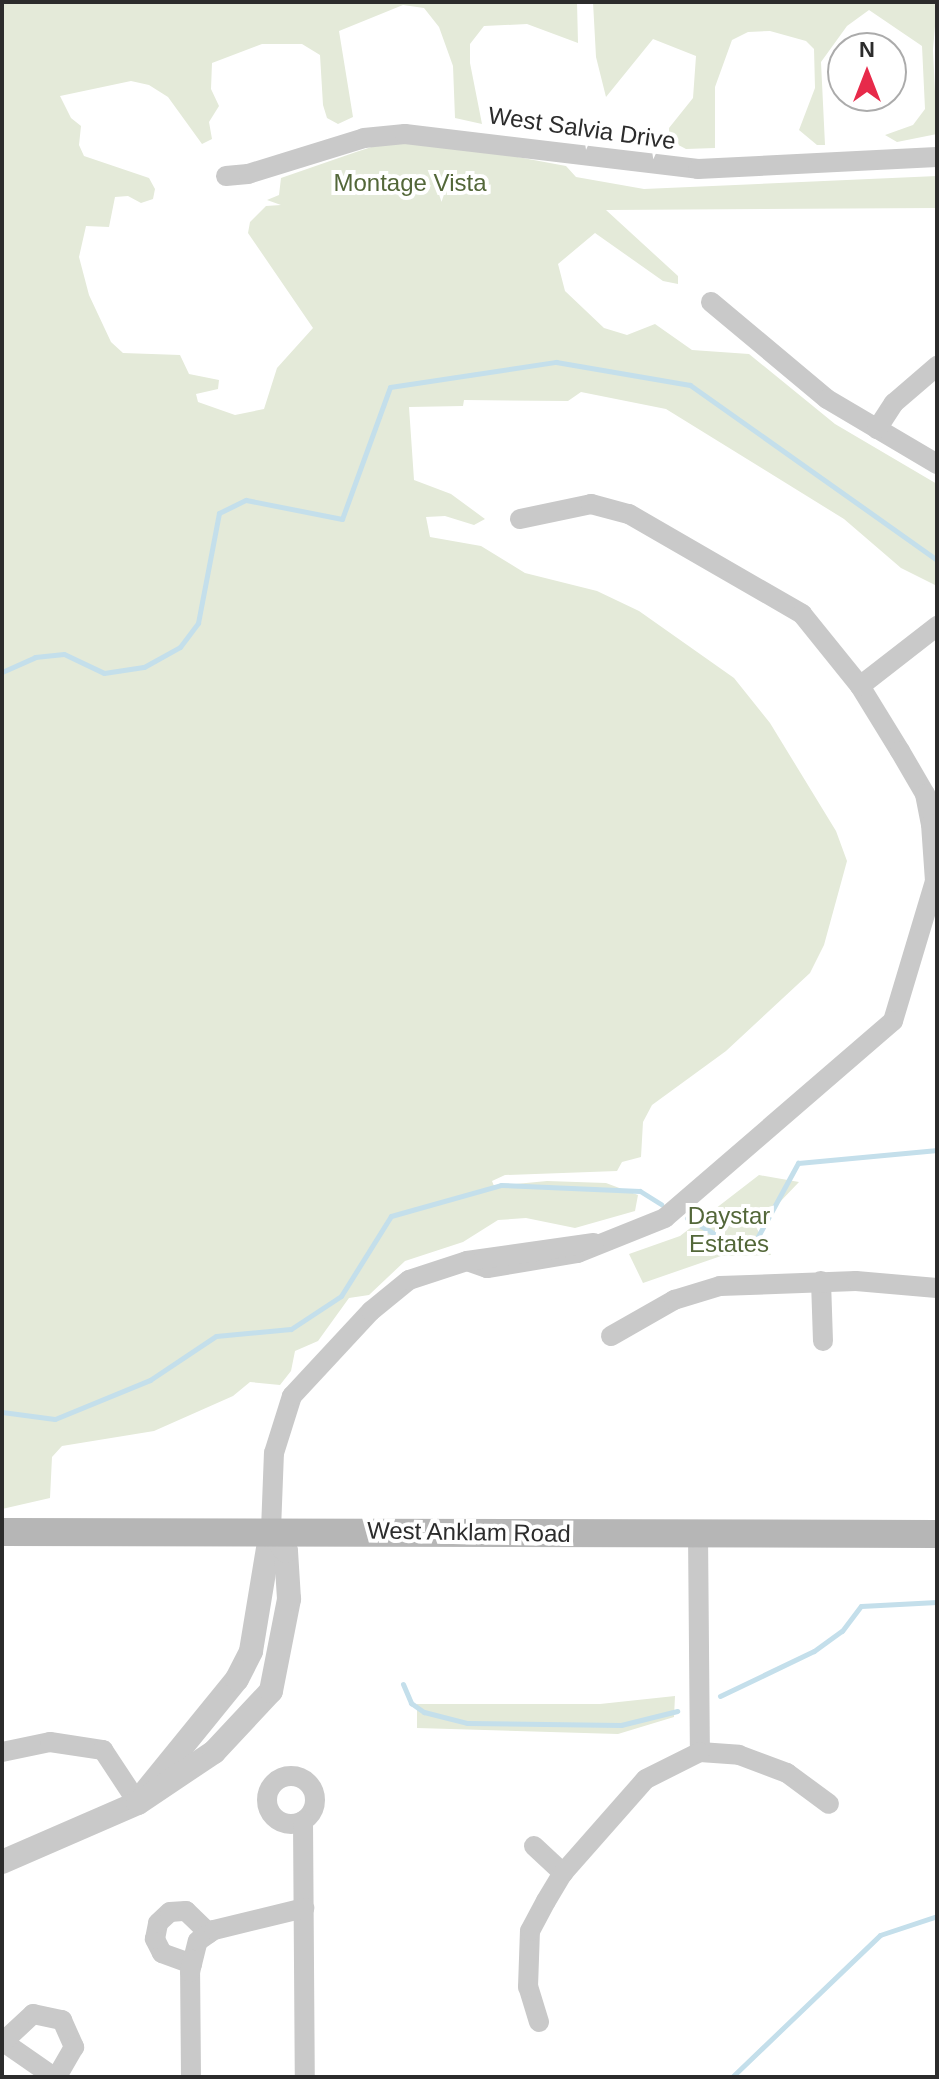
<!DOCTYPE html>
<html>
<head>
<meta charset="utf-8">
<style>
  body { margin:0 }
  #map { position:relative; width:939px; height:2079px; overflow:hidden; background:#fff; font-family:Arial,sans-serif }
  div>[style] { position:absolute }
  .green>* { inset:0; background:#e4ead9 }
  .stream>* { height:5px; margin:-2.5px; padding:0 2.5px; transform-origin:2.5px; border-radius:2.5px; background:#c4dfeb }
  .minor>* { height:20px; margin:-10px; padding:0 10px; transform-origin:10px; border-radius:10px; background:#c9c9c9 }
  .minor>.ring { margin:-10px; padding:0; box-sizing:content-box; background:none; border:20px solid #c9c9c9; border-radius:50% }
  .tertiary>* { height:24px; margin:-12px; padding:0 12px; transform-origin:12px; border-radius:12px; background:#c9c9c9 }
  .secondary>* { height:28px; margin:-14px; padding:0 14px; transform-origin:14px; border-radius:14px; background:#b6b6b6 }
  span { translate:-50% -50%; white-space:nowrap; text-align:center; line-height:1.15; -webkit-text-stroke:8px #fff; paint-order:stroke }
  .street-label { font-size:24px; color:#2c2c2c }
  .park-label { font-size:24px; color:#536739 }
  .frame { position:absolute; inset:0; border:4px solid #2c2c2c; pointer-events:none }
  .north { position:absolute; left:827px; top:32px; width:80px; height:80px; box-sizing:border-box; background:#fff; border:2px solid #ababab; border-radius:50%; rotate:0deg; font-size:22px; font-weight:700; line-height:32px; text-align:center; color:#2c2c2c }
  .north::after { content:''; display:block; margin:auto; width:28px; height:36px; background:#e72a4a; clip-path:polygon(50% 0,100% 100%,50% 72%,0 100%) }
</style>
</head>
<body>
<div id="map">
  <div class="green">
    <div style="clip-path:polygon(2px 2px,577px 2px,578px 43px,527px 24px,484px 26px,470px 44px,470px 63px,482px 124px,455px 118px,453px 66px,439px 27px,424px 8px,403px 5px,339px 31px,353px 117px,338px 124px,327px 118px,323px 105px,320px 55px,302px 44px,262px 44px,212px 63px,211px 89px,219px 106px,209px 122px,212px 139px,202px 144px,168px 97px,149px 85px,131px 81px,60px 96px,71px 118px,81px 126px,79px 145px,84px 156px,149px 178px,155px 189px,153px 199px,141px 203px,128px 196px,115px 197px,109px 227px,86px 226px,79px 257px,89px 295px,111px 342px,123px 353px,180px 355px,189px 374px,219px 380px,218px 389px,196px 394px,198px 402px,235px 415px,264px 409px,277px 368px,313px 328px,248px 233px,250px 222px,266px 206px,281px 205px,267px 200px,279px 195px,281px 178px,356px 152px,384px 143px,447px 144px,566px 166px,576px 177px,644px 189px,937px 176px,937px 208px,606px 210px,678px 276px,678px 284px,663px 281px,595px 233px,558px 264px,565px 291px,604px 328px,627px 335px,655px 324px,692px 350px,749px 354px,835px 424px,937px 484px,937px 586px,901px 568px,844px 519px,666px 409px,581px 392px,568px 401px,464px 400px,463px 406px,409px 407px,414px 480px,451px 494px,485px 519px,474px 525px,445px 516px,426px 517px,430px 537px,481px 546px,525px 573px,597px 591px,639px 611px,734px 678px,770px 723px,836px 831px,847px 861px,824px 945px,810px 973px,726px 1051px,652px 1105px,643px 1122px,641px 1157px,622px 1162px,617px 1171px,505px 1175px,492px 1181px,494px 1186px,547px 1181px,606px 1183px,638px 1195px,635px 1211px,575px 1228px,526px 1218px,498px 1220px,463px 1242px,405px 1261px,369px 1295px,349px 1298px,318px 1341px,295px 1351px,291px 1371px,280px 1385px,250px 1382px,233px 1396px,154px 1431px,62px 1446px,52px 1457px,50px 1498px,2px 1509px)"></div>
    <div style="clip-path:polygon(593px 2px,937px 2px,933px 50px,937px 134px,897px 142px,885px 135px,913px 125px,925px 109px,922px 46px,869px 10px,847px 26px,821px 62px,825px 145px,817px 145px,799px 130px,815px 88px,814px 49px,806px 41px,770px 31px,748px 32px,732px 40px,715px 87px,715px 148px,686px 149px,669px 140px,669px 128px,693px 98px,696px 56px,653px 39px,606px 97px,596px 57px)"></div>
    <div style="clip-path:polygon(759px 1175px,799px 1182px,756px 1227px,771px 1255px,721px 1256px,643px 1283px,629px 1254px,680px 1236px)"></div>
    <div style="clip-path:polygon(675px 1696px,674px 1717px,618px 1734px,417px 1728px,417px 1704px,600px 1704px)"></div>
  </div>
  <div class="stream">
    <div style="left:2px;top:672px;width:36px;rotate:-24deg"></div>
    <div style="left:35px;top:657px;width:29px;rotate:-6deg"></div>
    <div style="left:64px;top:654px;width:44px;rotate:25.4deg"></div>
    <div style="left:104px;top:673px;width:40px;rotate:-8.5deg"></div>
    <div style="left:144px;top:667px;width:41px;rotate:-29.1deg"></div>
    <div style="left:180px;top:647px;width:30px;rotate:-53deg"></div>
    <div style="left:198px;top:623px;width:112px;rotate:-79.2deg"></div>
    <div style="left:219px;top:513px;width:30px;rotate:-26deg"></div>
    <div style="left:246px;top:500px;width:98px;rotate:11.2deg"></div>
    <div style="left:342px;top:519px;width:140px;rotate:-70deg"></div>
    <div style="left:390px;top:387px;width:168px;rotate:-8.6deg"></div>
    <div style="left:556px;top:362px;width:136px;rotate:9.7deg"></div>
    <div style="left:690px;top:385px;width:303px;rotate:35.3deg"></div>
    <div style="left:687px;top:1218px;width:54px;rotate:29.9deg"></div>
    <div style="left:734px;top:1245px;width:23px;rotate:-13deg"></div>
    <div style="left:756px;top:1240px;width:88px;rotate:-61.4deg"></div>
    <div style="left:798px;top:1163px;width:140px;rotate:-5.3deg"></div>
    <div style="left:2px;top:1412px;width:53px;rotate:7.5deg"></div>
    <div style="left:55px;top:1419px;width:103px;rotate:-22.3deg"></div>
    <div style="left:150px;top:1380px;width:79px;rotate:-33.7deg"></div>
    <div style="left:216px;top:1336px;width:75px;rotate:-5.3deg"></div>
    <div style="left:291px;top:1329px;width:60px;rotate:-33.4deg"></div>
    <div style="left:341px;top:1296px;width:94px;rotate:-58deg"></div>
    <div style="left:391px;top:1216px;width:114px;rotate:-15.7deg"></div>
    <div style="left:501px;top:1185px;width:139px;rotate:2.5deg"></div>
    <div style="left:640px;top:1191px;width:25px;rotate:32deg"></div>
    <div style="left:403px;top:1684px;width:21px;rotate:67deg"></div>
    <div style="left:411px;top:1703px;width:16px;rotate:35deg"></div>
    <div style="left:424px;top:1712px;width:44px;rotate:14.3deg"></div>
    <div style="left:467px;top:1723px;width:154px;rotate:0.7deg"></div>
    <div style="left:621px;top:1725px;width:58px;rotate:-14deg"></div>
    <div style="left:720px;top:1696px;width:104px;rotate:-25.6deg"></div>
    <div style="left:814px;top:1651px;width:34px;rotate:-36deg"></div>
    <div style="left:842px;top:1631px;width:31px;rotate:-53deg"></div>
    <div style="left:861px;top:1606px;width:76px;rotate:-3deg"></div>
    <div style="left:732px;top:2077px;width:205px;rotate:-43.8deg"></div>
    <div style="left:880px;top:1935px;width:60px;rotate:-18.4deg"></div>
  </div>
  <div class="minor">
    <div style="left:226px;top:176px;width:22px;rotate:-5deg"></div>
    <div style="left:248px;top:174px;width:121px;rotate:-17.2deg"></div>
    <div style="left:364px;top:138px;width:41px;rotate:-5.6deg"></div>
    <div style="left:405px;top:134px;width:295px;rotate:6.8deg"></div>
    <div style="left:698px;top:169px;width:239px;rotate:-2.9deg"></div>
    <div style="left:711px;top:302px;width:151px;rotate:39.9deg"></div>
    <div style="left:827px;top:399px;width:128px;rotate:30.6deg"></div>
    <div style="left:877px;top:429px;width:31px;rotate:-57deg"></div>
    <div style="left:894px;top:403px;width:57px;rotate:-40.7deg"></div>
    <div style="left:520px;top:519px;width:73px;rotate:-11.9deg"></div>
    <div style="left:591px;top:504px;width:39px;rotate:15deg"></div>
    <div style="left:629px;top:514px;width:200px;rotate:30deg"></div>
    <div style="left:802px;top:614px;width:92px;rotate:51.1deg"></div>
    <div style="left:860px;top:686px;width:76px;rotate:58.4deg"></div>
    <div style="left:900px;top:751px;width:50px;rotate:59.8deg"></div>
    <div style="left:925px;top:794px;width:31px;rotate:79deg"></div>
    <div style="left:931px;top:824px;width:57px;rotate:86deg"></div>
    <div style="left:935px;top:881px;width:146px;rotate:106.7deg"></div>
    <div style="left:893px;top:1021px;width:301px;rotate:139.2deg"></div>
    <div style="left:665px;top:1218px;width:94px;rotate:158.1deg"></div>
    <div style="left:578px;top:1253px;width:92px;rotate:170.6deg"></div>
    <div style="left:487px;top:1268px;width:21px;rotate:-161deg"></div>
    <div style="left:467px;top:1261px;width:128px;rotate:-8.1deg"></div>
    <div style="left:860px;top:686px;width:98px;rotate:-37.9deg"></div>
    <div style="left:821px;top:1281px;width:60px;rotate:88.1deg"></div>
    <div style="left:611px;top:1336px;width:73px;rotate:-29.7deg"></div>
    <div style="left:674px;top:1300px;width:48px;rotate:-16.9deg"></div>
    <div style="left:720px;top:1286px;width:136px;rotate:-2.1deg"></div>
    <div style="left:856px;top:1281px;width:81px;rotate:4.9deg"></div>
    <div style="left:271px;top:1530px;width:77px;rotate:-87.8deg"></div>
    <div style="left:274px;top:1453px;width:60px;rotate:-72.5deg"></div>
    <div style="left:292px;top:1396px;width:116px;rotate:-47.1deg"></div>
    <div style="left:371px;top:1311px;width:49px;rotate:-39.2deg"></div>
    <div style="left:409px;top:1280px;width:61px;rotate:-18.1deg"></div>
    <div style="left:698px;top:1533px;width:219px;rotate:89.5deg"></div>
    <div style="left:2px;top:1752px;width:49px;rotate:-11.8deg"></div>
    <div style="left:50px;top:1742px;width:54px;rotate:8.6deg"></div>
    <div style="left:103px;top:1750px;width:64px;rotate:56.6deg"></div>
    <div style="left:700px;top:1752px;width:39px;rotate:4deg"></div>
    <div style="left:739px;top:1755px;width:51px;rotate:20.6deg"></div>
    <div style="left:787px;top:1773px;width:52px;rotate:36.4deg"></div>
    <div class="ring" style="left:267px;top:1776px;width:28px;height:28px"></div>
    <div style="left:303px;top:1821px;width:256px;rotate:89.6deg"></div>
    <div style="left:534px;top:1846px;width:40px;rotate:43deg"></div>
    <div style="left:192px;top:1964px;width:32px;rotate:-160deg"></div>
    <div style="left:162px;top:1953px;width:16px;rotate:-117deg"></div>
    <div style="left:155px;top:1939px;width:16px;rotate:-79deg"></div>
    <div style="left:158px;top:1923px;width:16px;rotate:-43deg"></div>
    <div style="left:170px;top:1912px;width:16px;rotate:-4deg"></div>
    <div style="left:186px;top:1911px;width:32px;rotate:44deg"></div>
    <div style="left:539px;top:2022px;width:37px;rotate:-107deg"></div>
    <div style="left:528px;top:1987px;width:56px;rotate:-88deg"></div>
    <div style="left:530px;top:1931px;width:34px;rotate:-62deg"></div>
    <div style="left:546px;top:1901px;width:33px;rotate:-59deg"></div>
    <div style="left:563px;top:1873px;width:125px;rotate:-48.6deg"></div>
    <div style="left:646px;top:1779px;width:60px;rotate:-26.6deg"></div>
    <div style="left:2px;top:2041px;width:63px;rotate:34.7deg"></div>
    <div style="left:3px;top:2042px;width:41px;rotate:-43deg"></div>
    <div style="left:33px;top:2014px;width:30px;rotate:12deg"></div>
    <div style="left:62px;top:2020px;width:30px;rotate:66deg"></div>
    <div style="left:74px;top:2047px;width:34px;rotate:120deg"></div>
    <div style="left:191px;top:2077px;width:105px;rotate:-90.5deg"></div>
    <div style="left:190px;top:1972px;width:32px;rotate:-76deg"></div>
    <div style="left:198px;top:1941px;width:19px;rotate:-35deg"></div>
    <div style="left:214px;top:1930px;width:93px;rotate:-13.7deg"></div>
  </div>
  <div class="tertiary">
    <div style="left:146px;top:1791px;width:144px;rotate:-50.9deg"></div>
    <div style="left:237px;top:1679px;width:31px;rotate:-63deg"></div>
    <div style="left:251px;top:1651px;width:123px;rotate:-80.6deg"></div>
    <div style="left:2px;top:1862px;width:148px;rotate:-23.5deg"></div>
    <div style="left:138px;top:1803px;width:92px;rotate:-33.9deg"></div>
    <div style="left:214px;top:1752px;width:83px;rotate:-46.9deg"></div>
    <div style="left:271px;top:1691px;width:94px;rotate:-78.9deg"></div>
    <div style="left:289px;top:1599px;width:48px;rotate:-93.6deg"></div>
    <div style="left:286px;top:1551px;width:26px;rotate:-126deg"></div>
  </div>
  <div class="secondary">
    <div style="left:2px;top:1532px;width:935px;rotate:0.12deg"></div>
  </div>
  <div class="street-label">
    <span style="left:582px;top:128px;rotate:8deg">West Salvia Drive</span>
    <span style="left:469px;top:1532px;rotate:1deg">West Anklam Road</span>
  </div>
  <div class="park-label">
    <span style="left:410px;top:183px">Montage Vista</span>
    <span style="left:729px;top:1230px">Daystar<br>Estates</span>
  </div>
  <div class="frame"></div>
  <div class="north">N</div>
</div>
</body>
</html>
